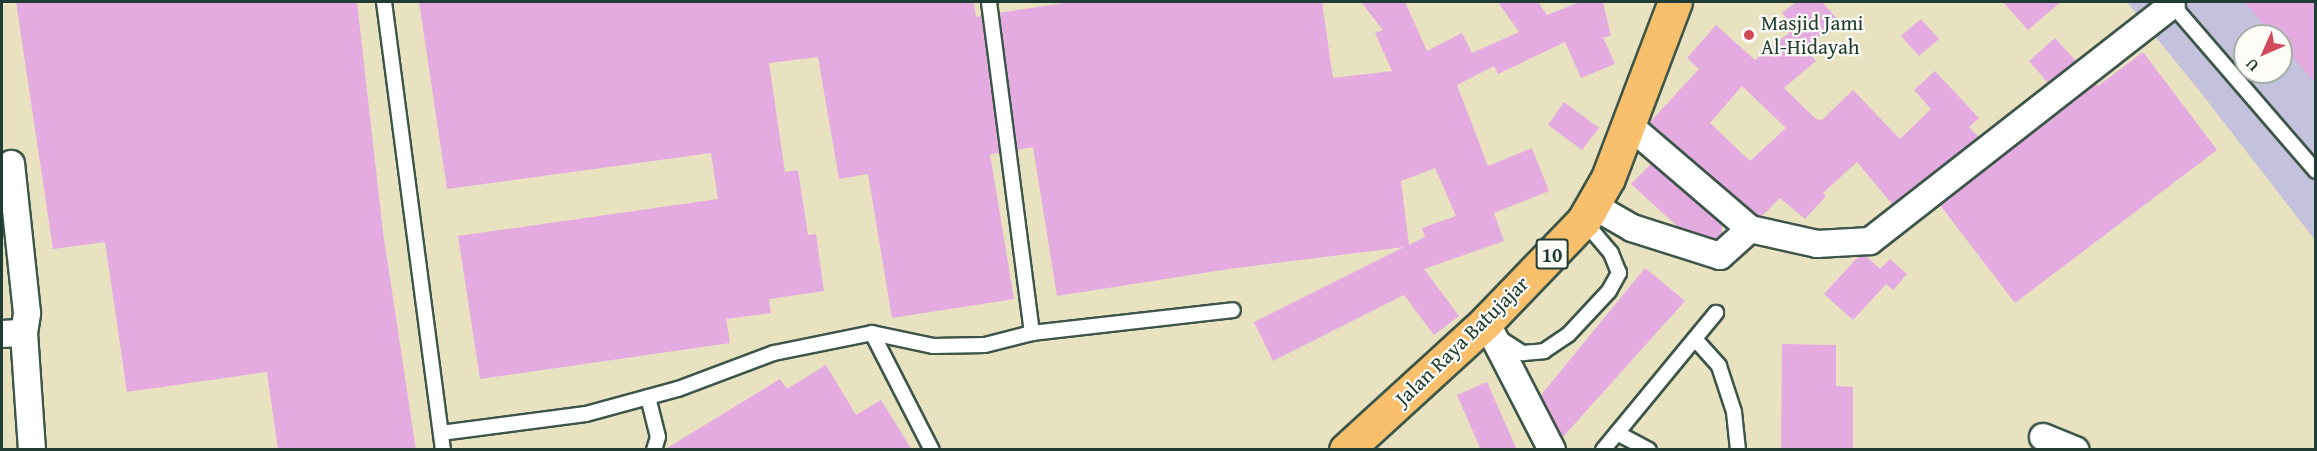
<!DOCTYPE html>
<html>
<head>
<meta charset="utf-8">
<style>
  body { margin:0 }
  #map { position:relative; width:2317px; height:451px; overflow:hidden; background:#e8e2c0; font-family:"Gentium Book Plus",serif }
  div>[style] { position:absolute }
  .industrial>* { inset:0; background:#c3c1db }
  .building>* { inset:0; background:#e4abe1 }
  .roads { filter:drop-shadow(2px 0 #3d5649) drop-shadow(-2px 0 #3d5649) drop-shadow(0 2px #3d5649) drop-shadow(0 -2px #3d5649) }
  .lane>* { height:14px; margin:-7px; padding:0 7px; transform-origin:7px; border-radius:7px; background:#fff }
  .street>* { height:26px; margin:-13px; padding:0 13px; transform-origin:13px; border-radius:13px; background:#fff }
  .highway>* { height:33px; margin:-16.5px; padding:0 16.5px; transform-origin:16.5px; border-radius:16.5px; background:#f8bf6c }
  .dots>* { width:16px; height:16px; translate:-50% -50%; box-sizing:border-box; border:3px solid #fdfcf7; border-radius:50% }
  span { translate:-50% -50%; white-space:nowrap; text-align:center; line-height:1.15; -webkit-text-stroke:4.5px #fdfcf7; paint-order:stroke }
  .shield-label span { padding:2px 4px; background:#fdfcf7; border:2px solid; border-radius:4px; -webkit-text-stroke-width:0 }
  .shield-label { font-size:20px; color:#1f3d34; font-weight:700 }
  .poi-label { font-size:21px; color:#1f3d34 }
  .left { translate:0 -50%; text-align:left }
  .street-label { font-size:21px; color:#1f3d34 }
  .frame { position:absolute; inset:0; border:3px solid #1f3d34; pointer-events:none }
  .north { position:absolute; left:2233px; top:24px; width:60px; height:60px; box-sizing:border-box; background:#fdfcf7; border:2px solid #a4b0a9; border-radius:50%; rotate:225deg; font-size:16px; font-weight:700; line-height:24px; text-align:center; color:#1f3d34 }
  .north::after { content:''; display:block; margin:auto; width:21px; height:27px; background:#d1495b; clip-path:polygon(50% 0,100% 100%,50% 72%,0 100%) }
</style>
</head>
<body>
<div id="map">
  <div class="industrial">
    <div style="clip-path:polygon(evenodd,2127px 2px,2315px 2px,2315px 240px,2198px 89px,2127px 2px,2245px 36px,2281px 36px,2281px 72px,2245px 72px,2245px 36px)"></div>
  </div>
  <div class="building">
    <div style="clip-path:polygon(16px 2px,357px 2px,383px 232px,416px 450px,278px 450px,267px 372px,127px 392px,105px 242px,53px 249px)"></div>
    <div style="clip-path:polygon(419px 2px,974px 2px,976px 17px,982px 16px,1000px 153px,990px 154px,1014px 299px,892px 318px,868px 174px,839px 179px,818px 57px,769px 63px,785px 172px,798px 170px,808px 235px,816px 234px,824px 291px,769px 299px,771px 313px,726px 319px,730px 343px,480px 379px,458px 236px,718px 199px,711px 153px,447px 189px)"></div>
    <div style="clip-path:polygon(evenodd,1070px 2px,1322px 2px,1333px 78px,1392px 71px,1375px 33px,1383px 30px,1361px 2px,1405px 2px,1427px 51px,1462px 33px,1472px 53px,1519px 32px,1498px 2px,1538px 2px,1547px 15px,1580px 2px,1603px 2px,1611px 36px,1603px 37px,1615px 64px,1581px 78px,1565px 42px,1498px 74px,1494px 66px,1457px 85px,1488px 166px,1532px 148px,1549px 191px,1494px 213px,1504px 241px,1424px 269px,1459px 316px,1434px 335px,1404px 295px,1273px 361px,1254px 322px,1404px 247px,1229px 269px,1057px 296px,1033px 147px,1017px 150px,999px 13px,1070px 2px,1435px 168px,1456px 216px,1422px 228px,1425px 237px,1409px 245px,1401px 181px,1435px 168px)"></div>
    <div style="clip-path:polygon(evenodd,1796px 2px,1822px 2px,1838px 20px,1805px 48px,1816px 61px,1784px 88px,1816px 119px,1822px 120px,1853px 90px,1900px 139px,1931px 109px,1914px 90px,1935px 71px,1979px 118px,1969px 127px,1979px 137px,1892px 204px,1857px 162px,1823px 193px,1826px 196px,1805px 219px,1780px 198px,1762px 216px,1757px 215px,1649px 123px,1699px 69px,1687px 58px,1716px 25px,1755px 60px,1795px 28px,1782px 13px,1796px 2px,1742px 86px,1786px 128px,1750px 161px,1710px 123px,1742px 86px)"></div>
    <div style="clip-path:polygon(2003px 2px,2061px 2px,2028px 30px)"></div>
    <div style="clip-path:polygon(2244px 2px,2316px 2px,2316px 84px,2281px 44px,2281px 36px,2274px 36px)"></div>
    <div style="clip-path:polygon(1921px 19px,1939px 39px,1919px 56px,1901px 36px)"></div>
    <div style="clip-path:polygon(2055px 38px,2076px 61px,2048px 83px,2029px 61px)"></div>
    <div style="clip-path:polygon(2143px 52px,2217px 150px,2015px 303px,1940px 205px,2095px 84px,2098px 86px)"></div>
    <div style="clip-path:polygon(1564px 102px,1599px 128px,1582px 150px,1548px 125px)"></div>
    <div style="clip-path:polygon(1651px 164px,1722px 225px,1722px 234px,1716px 239px,1678px 227px,1631px 184px)"></div>
    <div style="clip-path:polygon(1866px 256px,1880px 269px,1890px 259px,1907px 274px,1893px 290px,1886px 284px,1853px 320px,1824px 294px,1858px 257px)"></div>
    <div style="clip-path:polygon(1645px 268px,1685px 301px,1562px 438px,1541px 395px)"></div>
    <div style="clip-path:polygon(1782px 344px,1836px 345px,1836px 386px,1853px 387px,1853px 450px,1781px 450px)"></div>
    <div style="clip-path:polygon(826px 365px,856px 415px,881px 400px,912px 450px,664px 450px,780px 379px,787px 389px)"></div>
    <div style="clip-path:polygon(1487px 382px,1517px 450px,1481px 450px,1457px 395px)"></div>
  </div>
  <div class="roads">
    <div class="lane">
      <div style="left:384px;top:2px;width:452px;rotate:82.5deg"></div>
      <div style="left:989px;top:2px;width:334px;rotate:82.6deg"></div>
      <div style="left:2170px;top:2px;width:223px;rotate:49.2deg"></div>
      <div style="left:872px;top:333px;width:131px;rotate:62.9deg"></div>
      <div style="left:1498px;top:337px;width:30px;rotate:33deg"></div>
      <div style="left:1523px;top:353px;width:21px;rotate:-5deg"></div>
      <div style="left:1544px;top:351px;width:29px;rotate:-34deg"></div>
      <div style="left:1568px;top:335px;width:60px;rotate:-47deg"></div>
      <div style="left:1609px;top:291px;width:21px;rotate:-61deg"></div>
      <div style="left:1619px;top:273px;width:22px;rotate:-112deg"></div>
      <div style="left:1611px;top:253px;width:42px;rotate:-130.2deg"></div>
      <div style="left:1695px;top:339px;width:36px;rotate:48deg"></div>
      <div style="left:1719px;top:366px;width:48px;rotate:71.9deg"></div>
      <div style="left:1734px;top:412px;width:38px;rotate:84deg"></div>
      <div style="left:648px;top:397px;width:41px;rotate:76deg"></div>
      <div style="left:658px;top:437px;width:14px;rotate:107deg"></div>
      <div style="left:441px;top:433px;width:146px;rotate:-7.5deg"></div>
      <div style="left:586px;top:414px;width:95px;rotate:-15.2deg"></div>
      <div style="left:678px;top:389px;width:103px;rotate:-20.6deg"></div>
      <div style="left:774px;top:353px;width:100px;rotate:-11.5deg"></div>
      <div style="left:872px;top:333px;width:62px;rotate:12deg"></div>
      <div style="left:933px;top:346px;width:52px;rotate:-1.1deg"></div>
      <div style="left:985px;top:345px;width:49px;rotate:-14.3deg"></div>
      <div style="left:1032px;top:333px;width:202px;rotate:-6.5deg"></div>
      <div style="left:1617px;top:433px;width:36px;rotate:28deg"></div>
      <div style="left:1603px;top:450px;width:178px;rotate:-50.5deg"></div>
    </div>
    <div class="street">
      <div style="left:1630px;top:126px;width:158px;rotate:40.6deg"></div>
      <div style="left:1750px;top:229px;width:69px;rotate:12.6deg"></div>
      <div style="left:1817px;top:244px;width:53px;rotate:-3.2deg"></div>
      <div style="left:1870px;top:241px;width:383px;rotate:-38deg"></div>
      <div style="left:1594px;top:206px;width:44px;rotate:30.1deg"></div>
      <div style="left:1632px;top:228px;width:92px;rotate:17.7deg"></div>
      <div style="left:1720px;top:256px;width:40px;rotate:-42deg"></div>
      <div style="left:1486px;top:322px;width:144px;rotate:62.7deg"></div>
      <div style="left:24px;top:333px;width:117px;rotate:86.1deg"></div>
      <div style="left:2px;top:334px;width:22px;rotate:-3deg"></div>
      <div style="left:24px;top:333px;width:20px;rotate:-81deg"></div>
      <div style="left:27px;top:313px;width:150px;rotate:-96.1deg"></div>
      <div style="left:2043px;top:437px;width:35px;rotate:22deg"></div>
    </div>
    <div class="highway">
      <div style="left:1346px;top:450px;width:190px;rotate:-42.4deg"></div>
      <div style="left:1486px;top:322px;width:141px;rotate:-46.1deg"></div>
      <div style="left:1584px;top:220px;width:48px;rotate:-60.3deg"></div>
      <div style="left:1608px;top:178px;width:188px;rotate:-69.2deg"></div>
    </div>
  </div>
  <div class="dots">
    <div style="left:1749px;top:35px;background:#d1495b"></div>
  </div>
  <div class="shield-label">
    <span style="left:1552px;top:254px">10</span>
  </div>
  <div class="poi-label">
    <span class="left" style="left:1761px;top:35px">Masjid Jami<br>Al-Hidayah</span>
  </div>
  <div class="street-label">
    <span style="left:1462px;top:341px;rotate:-44deg">Jalan Raya Batujajar</span>
  </div>
  <div class="frame"></div>
  <div class="north">U</div>
</div>
</body>
</html>
